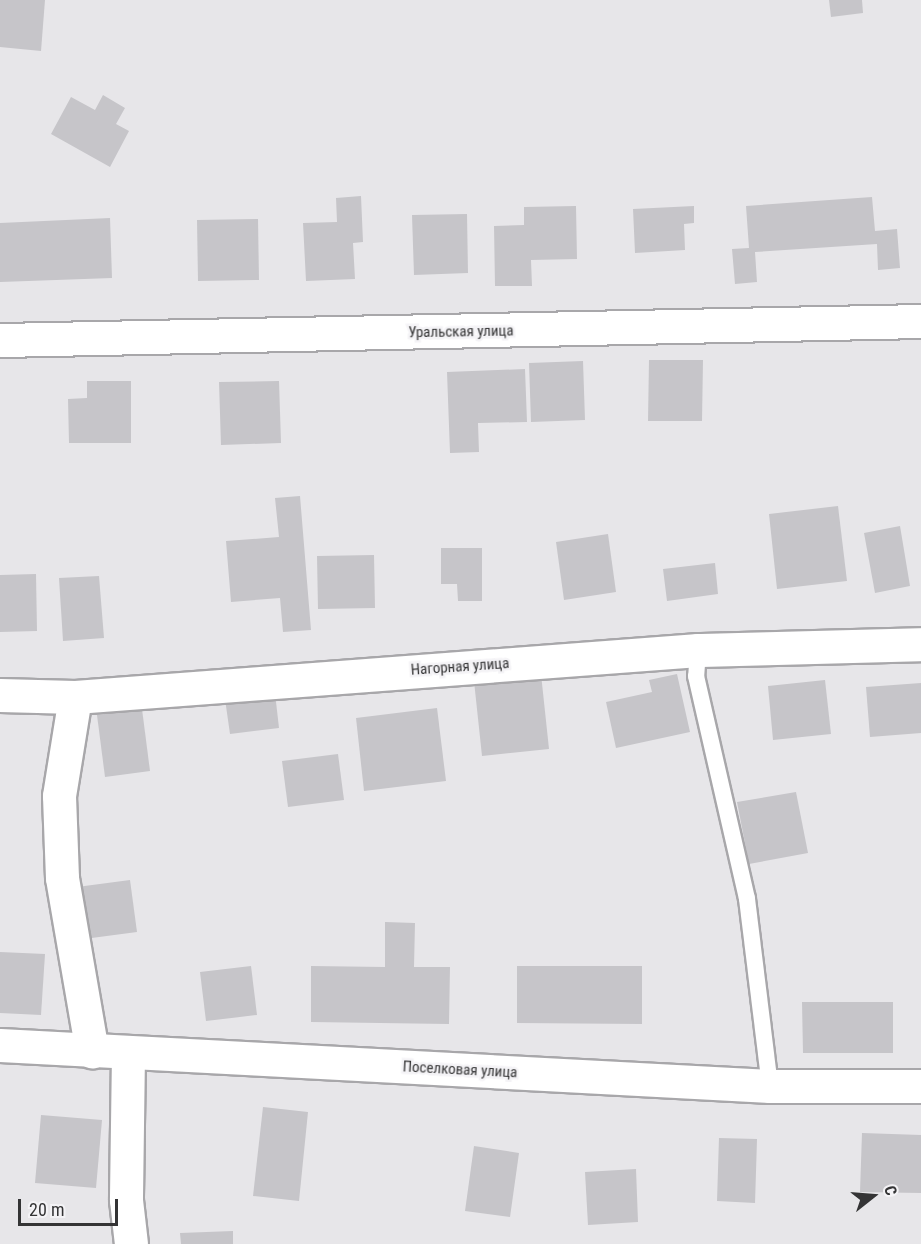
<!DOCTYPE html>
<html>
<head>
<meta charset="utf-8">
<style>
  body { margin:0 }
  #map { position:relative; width:921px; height:1244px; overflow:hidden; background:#e7e6e9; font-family:"Roboto Condensed",sans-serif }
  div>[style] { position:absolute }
  .building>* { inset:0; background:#c6c5c9 }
  .roads { filter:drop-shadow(2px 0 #a8a7aa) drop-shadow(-2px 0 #a8a7aa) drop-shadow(0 2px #a8a7aa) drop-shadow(0 -2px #a8a7aa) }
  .service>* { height:16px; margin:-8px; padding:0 8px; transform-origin:8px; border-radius:8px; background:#fff }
  .minor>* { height:33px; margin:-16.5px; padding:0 16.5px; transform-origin:16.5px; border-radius:16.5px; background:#fff }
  span { translate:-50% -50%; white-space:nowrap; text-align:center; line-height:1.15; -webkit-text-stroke:5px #f4f3f6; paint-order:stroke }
  .street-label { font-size:15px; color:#343435 }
  .north { position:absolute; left:843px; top:1166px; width:60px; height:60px; -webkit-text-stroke:4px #f4f3f6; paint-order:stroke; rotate:73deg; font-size:16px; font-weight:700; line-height:24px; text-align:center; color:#343435 }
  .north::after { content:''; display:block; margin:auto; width:21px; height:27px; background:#343435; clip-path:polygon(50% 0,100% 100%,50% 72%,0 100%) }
  .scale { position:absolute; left:18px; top:1199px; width:100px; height:27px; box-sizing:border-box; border:3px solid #343435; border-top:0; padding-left:8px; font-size:18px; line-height:21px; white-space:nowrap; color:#343435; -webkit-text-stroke:4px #f4f3f6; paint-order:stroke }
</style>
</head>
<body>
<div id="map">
  <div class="building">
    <div style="clip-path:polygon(0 0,45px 0,41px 51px,0 47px)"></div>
    <div style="clip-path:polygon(829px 0,862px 0,863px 13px,831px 17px)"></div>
    <div style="clip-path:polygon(103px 95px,125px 108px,116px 124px,129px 131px,110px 167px,51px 134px,71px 97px,95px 110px)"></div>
    <div style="clip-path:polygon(361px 196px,363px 242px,353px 243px,355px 279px,306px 281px,303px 223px,337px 222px,336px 198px)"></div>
    <div style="clip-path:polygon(872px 197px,875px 231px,897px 229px,900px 268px,878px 270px,877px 244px,755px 252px,757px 282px,735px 284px,732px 249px,749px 248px,746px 206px)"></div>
    <div style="clip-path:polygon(576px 206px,577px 259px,531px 260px,532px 286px,495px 286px,494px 226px,524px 225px,524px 207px)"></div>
    <div style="clip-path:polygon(694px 206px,694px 223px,684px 224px,685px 250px,635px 253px,633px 209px)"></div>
    <div style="clip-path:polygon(467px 214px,468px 273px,414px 275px,412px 215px)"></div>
    <div style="clip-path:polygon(110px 218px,112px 278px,0 282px,0 223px)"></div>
    <div style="clip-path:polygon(258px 219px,259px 280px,198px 281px,197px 220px)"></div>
    <div style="clip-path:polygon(649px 360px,703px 360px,702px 421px,648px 421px)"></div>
    <div style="clip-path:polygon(583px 361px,585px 420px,531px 422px,529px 363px)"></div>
    <div style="clip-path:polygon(525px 369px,527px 422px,478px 423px,479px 452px,450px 453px,447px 372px)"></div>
    <div style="clip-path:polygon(87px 381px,131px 381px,131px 443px,69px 443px,68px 399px,87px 398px)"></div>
    <div style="clip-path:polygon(279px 381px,281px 443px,221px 445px,219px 382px)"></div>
    <div style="clip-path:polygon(300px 496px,311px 630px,283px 632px,280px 598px,231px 602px,226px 541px,279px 537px,275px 498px)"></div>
    <div style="clip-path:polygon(838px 506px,847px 581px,777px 589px,769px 514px)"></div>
    <div style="clip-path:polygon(900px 526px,910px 586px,875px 593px,864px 533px)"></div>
    <div style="clip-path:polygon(608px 534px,616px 592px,564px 600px,556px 542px)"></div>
    <div style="clip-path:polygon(441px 548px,482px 548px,482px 601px,458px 601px,457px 584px,441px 584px)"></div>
    <div style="clip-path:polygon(374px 555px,375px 608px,318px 609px,317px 556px)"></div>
    <div style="clip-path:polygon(715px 563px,718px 594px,667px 601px,663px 569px)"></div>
    <div style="clip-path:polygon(36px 574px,37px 631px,0 632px,0 575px)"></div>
    <div style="clip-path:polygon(99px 576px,104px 638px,63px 641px,59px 578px)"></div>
    <div style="clip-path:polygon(541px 674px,549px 749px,482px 756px,474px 681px)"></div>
    <div style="clip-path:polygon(677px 674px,690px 732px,616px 748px,606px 702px,652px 692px,649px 680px)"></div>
    <div style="clip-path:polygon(825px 680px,831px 734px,773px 740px,768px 686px)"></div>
    <div style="clip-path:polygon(921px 683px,921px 733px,870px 737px,866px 687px)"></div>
    <div style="clip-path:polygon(275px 693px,279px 728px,230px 734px,225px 699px)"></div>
    <div style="clip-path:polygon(437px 708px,446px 781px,364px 791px,356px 718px)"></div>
    <div style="clip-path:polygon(142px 709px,150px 771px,105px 777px,97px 715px)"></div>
    <div style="clip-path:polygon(338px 754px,344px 800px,288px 807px,282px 761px)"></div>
    <div style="clip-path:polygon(796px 792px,808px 853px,749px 864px,737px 802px)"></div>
    <div style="clip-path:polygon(130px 880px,137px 932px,84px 939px,77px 887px)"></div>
    <div style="clip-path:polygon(385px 922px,415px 923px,414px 967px,450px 967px,449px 1024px,311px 1022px,311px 966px,385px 967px)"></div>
    <div style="clip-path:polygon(0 952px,45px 954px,41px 1015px,0 1013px)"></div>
    <div style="clip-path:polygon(251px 966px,257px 1015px,206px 1021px,200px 972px)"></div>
    <div style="clip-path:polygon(517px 966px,642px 966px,642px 1024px,517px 1023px)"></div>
    <div style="clip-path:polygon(802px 1002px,893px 1002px,893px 1053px,803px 1053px)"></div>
    <div style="clip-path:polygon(263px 1107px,308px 1112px,299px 1201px,253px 1196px)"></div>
    <div style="clip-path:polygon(41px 1115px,102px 1120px,96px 1188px,35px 1183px)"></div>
    <div style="clip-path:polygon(862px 1133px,921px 1135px,921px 1193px,860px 1192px)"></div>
    <div style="clip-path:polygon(719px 1138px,757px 1139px,755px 1203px,717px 1201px)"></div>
    <div style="clip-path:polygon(474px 1146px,519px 1153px,510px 1217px,465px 1211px)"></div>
    <div style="clip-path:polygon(636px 1169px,638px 1222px,588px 1225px,585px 1172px)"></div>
    <div style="clip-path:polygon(233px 1231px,233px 1244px,181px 1244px,180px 1233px)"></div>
  </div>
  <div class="roads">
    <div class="service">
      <div style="left:698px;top:650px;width:26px;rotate:94deg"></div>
      <div style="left:696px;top:676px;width:229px;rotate:77.1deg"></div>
      <div style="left:747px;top:899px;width:188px;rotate:83deg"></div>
    </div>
    <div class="minor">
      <div style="left:0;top:340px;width:921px;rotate:-1.18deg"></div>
      <div style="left:0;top:695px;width:75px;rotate:1.5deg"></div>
      <div style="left:75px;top:697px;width:625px;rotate:-4.31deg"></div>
      <div style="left:698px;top:650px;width:223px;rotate:-1.5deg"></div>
      <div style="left:75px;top:697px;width:100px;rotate:99.2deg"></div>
      <div style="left:59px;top:796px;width:82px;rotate:87.9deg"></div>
      <div style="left:62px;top:878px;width:176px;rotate:80.2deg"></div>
      <div style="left:0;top:1045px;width:771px;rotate:3.05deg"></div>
      <div style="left:770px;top:1086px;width:151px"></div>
      <div style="left:128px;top:1053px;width:147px;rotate:90.8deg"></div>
      <div style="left:126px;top:1200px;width:44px;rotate:83.5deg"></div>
    </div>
  </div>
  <div class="street-label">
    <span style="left:461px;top:332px;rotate:-1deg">Уральская улица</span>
    <span style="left:460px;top:667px;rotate:-4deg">Нагорная улица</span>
    <span style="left:460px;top:1070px;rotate:3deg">Поселковая улица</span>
  </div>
  <div class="north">С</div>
  <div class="scale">20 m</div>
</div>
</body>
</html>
